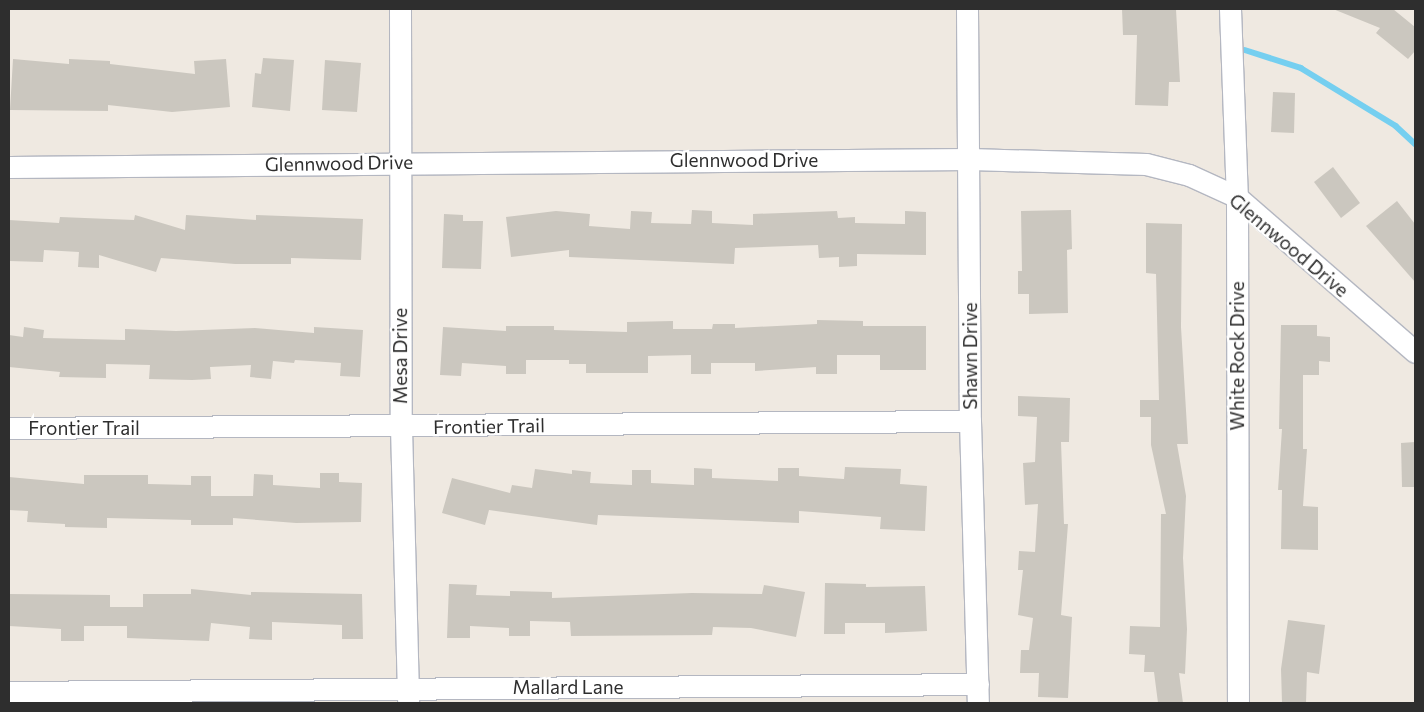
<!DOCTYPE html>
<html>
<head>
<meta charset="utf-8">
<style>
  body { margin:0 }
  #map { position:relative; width:1424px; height:712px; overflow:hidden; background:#efe9e1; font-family:Commissioner,sans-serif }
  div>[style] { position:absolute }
  .stream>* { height:5.5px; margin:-2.75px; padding:0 2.75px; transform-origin:2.75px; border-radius:2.75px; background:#75cff0 }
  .building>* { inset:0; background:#cbc7bf }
  .roads { filter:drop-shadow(1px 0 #b4b7c1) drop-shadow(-1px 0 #b4b7c1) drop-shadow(0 1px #b4b7c1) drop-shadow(0 -1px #b4b7c1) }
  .minor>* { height:21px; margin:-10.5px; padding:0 10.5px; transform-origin:10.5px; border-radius:10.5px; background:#fff }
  span { translate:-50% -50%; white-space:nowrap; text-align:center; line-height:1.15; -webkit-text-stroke:4.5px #fff; paint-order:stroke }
  .street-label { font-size:19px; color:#2e2e2e }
  .frame { position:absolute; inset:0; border:10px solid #2e2e2e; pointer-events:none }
</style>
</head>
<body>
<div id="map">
  <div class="stream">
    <div style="left:1245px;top:50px;width:59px;rotate:17.8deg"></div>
    <div style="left:1301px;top:68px;width:111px;rotate:31.4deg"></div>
    <div style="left:1396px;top:126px;width:26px;rotate:43deg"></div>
  </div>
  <div class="building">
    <div style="clip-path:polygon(1122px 9px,1176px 9px,1180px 82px,1169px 82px,1168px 106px,1135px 105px,1137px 35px,1123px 35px)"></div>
    <div style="clip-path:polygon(1333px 9px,1393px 9px,1415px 27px,1415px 51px,1408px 59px,1376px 33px,1380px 28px)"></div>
    <div style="clip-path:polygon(263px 58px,294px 60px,290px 111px,252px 107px,255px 73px,261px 74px)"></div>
    <div style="clip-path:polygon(13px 59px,69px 64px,69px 59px,110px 61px,110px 64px,195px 74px,194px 61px,226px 59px,230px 107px,172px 112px,108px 105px,108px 111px,10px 110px)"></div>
    <div style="clip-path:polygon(325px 60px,361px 63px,357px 112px,322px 110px)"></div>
    <div style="clip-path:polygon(1273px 92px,1295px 93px,1294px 133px,1271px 132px)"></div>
    <div style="clip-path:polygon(1333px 167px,1360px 203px,1341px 218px,1314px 182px)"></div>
    <div style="clip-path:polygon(1397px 201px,1415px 224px,1415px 282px,1366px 226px)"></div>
    <div style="clip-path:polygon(692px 210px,712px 211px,712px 223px,753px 225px,753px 214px,837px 211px,838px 218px,855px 217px,855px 223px,905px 224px,905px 211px,926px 212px,926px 255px,857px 254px,857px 266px,839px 267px,839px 257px,819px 258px,818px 245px,735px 248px,734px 264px,569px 257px,569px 250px,511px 257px,506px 217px,556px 211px,590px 214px,589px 226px,630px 229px,631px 211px,652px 212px,651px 223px,691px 224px)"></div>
    <div style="clip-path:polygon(1071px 210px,1072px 249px,1067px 250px,1068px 313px,1029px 314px,1029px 294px,1018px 294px,1018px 271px,1022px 271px,1021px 211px)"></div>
    <div style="clip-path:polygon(444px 214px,463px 215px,463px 221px,483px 221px,481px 269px,442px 268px)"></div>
    <div style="clip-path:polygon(135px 215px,185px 230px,186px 215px,256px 220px,256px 215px,363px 219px,361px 260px,291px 258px,291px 264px,235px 264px,161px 258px,156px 272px,99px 255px,99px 268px,78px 267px,79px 252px,44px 250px,43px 262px,9px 261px,9px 220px,59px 223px,60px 217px,134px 220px)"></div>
    <div style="clip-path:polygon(1146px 223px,1182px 224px,1181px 327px,1188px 444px,1177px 444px,1186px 496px,1183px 558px,1187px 629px,1185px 674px,1179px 673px,1183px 703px,1158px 703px,1154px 672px,1144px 672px,1145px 655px,1129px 654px,1130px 626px,1160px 627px,1161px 514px,1166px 514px,1151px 445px,1151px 417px,1140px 417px,1140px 400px,1159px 400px,1156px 274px,1146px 273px)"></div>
    <div style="clip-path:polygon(817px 320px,863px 321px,863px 326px,926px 326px,926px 370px,880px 370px,880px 355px,837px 355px,837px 374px,816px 374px,816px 367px,755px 371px,755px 363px,711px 363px,711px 374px,691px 374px,691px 355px,648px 356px,648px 373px,586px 373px,586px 364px,569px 364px,569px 360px,526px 360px,526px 374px,506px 374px,506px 366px,462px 363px,461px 376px,440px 375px,443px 327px,506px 331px,506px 326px,554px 326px,554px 330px,627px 332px,627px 322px,673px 321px,673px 329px,712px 329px,713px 324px,735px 324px,735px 328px,817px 324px)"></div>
    <div style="clip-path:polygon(1281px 325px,1317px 325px,1317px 336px,1330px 337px,1330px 362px,1319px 361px,1319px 375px,1303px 375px,1303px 449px,1307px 449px,1303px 506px,1318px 507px,1318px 550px,1281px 549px,1282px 490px,1278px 490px,1282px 429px,1279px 429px)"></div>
    <div style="clip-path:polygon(24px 327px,44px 330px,43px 338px,125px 340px,125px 329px,176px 331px,255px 328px,314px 333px,314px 327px,363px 330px,360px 377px,340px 376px,341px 363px,295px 360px,294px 363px,273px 361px,271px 379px,250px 377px,251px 365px,210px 367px,211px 379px,192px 380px,149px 379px,150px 365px,106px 364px,106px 378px,59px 377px,60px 372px,9px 367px,9px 335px,23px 337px)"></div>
    <div style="clip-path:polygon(1018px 396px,1070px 398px,1069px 442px,1061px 442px,1064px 524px,1068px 524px,1061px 615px,1072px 617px,1068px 698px,1038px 697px,1039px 673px,1020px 673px,1021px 650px,1029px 650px,1033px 618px,1018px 615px,1023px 570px,1018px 570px,1019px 551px,1035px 552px,1038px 504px,1025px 505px,1023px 463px,1035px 462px,1037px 417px,1018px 416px)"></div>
    <div style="clip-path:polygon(1415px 442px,1415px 487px,1402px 487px,1401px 443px)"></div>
    <div style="clip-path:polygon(845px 467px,901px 469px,900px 484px,927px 486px,925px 531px,880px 529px,881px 517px,799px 511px,799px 523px,598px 515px,597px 525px,489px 510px,485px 525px,442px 513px,452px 478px,510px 493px,512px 485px,532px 488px,535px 469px,572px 474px,572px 470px,591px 472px,590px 483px,632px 485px,632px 470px,651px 470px,651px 483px,694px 485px,694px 468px,712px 469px,712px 478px,778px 481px,778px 468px,799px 468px,799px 476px,844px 479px)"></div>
    <div style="clip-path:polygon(320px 473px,339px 473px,339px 482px,362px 483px,361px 522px,296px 523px,233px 518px,233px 525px,191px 525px,191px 520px,107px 518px,107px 528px,65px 527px,65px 524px,27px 522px,28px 511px,9px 510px,9px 477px,84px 484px,84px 475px,148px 475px,148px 484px,191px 485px,191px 476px,211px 476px,211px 496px,253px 496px,254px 474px,273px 475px,273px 485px,320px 488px)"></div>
    <div style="clip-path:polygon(825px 583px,866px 584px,866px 587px,925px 586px,927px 631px,885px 633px,885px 623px,845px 623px,845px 634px,824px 634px)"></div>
    <div style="clip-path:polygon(449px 584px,477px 585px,476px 595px,510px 596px,510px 591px,552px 592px,552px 598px,692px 593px,762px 594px,764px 585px,805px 592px,796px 637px,751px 628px,713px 627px,712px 635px,571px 636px,570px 622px,530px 621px,530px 636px,509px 636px,509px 628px,470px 626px,470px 638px,447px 638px)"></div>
    <div style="clip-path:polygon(191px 589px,251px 595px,251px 592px,362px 594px,363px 639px,342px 639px,342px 625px,272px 622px,272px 640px,249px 639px,250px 627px,211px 623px,209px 641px,127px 638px,127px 626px,84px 626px,84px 641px,61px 641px,61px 629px,9px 626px,9px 594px,110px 595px,110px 607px,143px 607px,143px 594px,191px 594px)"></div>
    <div style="clip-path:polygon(1288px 620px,1325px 625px,1319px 674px,1307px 672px,1306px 703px,1282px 703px,1281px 669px)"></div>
  </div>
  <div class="roads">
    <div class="minor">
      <div style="left:400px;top:9px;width:418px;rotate:89.9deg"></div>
      <div style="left:401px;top:427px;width:274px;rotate:88.5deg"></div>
      <div style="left:967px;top:9px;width:412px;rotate:89.6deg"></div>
      <div style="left:970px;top:421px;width:282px;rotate:88.4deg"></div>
      <div style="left:1230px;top:9px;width:188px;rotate:87.9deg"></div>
      <div style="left:1237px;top:197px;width:506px;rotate:89.89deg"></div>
      <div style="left:9px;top:167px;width:961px;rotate:-0.48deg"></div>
      <div style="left:970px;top:159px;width:176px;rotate:1.6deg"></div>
      <div style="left:1146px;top:164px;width:44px;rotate:14.3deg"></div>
      <div style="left:1189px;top:175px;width:53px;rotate:24.6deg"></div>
      <div style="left:1237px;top:197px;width:236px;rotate:41deg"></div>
      <div style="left:9px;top:428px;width:961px;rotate:-0.42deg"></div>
      <div style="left:9px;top:692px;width:969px;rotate:-0.47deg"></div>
    </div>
  </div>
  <div class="street-label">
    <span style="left:744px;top:160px">Glennwood Drive</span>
    <span style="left:339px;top:163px;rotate:-1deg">Glennwood Drive</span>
    <span style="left:1289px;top:245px;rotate:40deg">Glennwood Drive</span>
    <span style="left:400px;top:356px;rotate:-90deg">Mesa Drive</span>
    <span style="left:970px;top:356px;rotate:-90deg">Shawn Drive</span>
    <span style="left:1237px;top:356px;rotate:-90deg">White Rock Drive</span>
    <span style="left:489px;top:426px;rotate:-1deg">Frontier Trail</span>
    <span style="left:84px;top:428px">Frontier Trail</span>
    <span style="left:568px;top:687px">Mallard Lane</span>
  </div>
  <div class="frame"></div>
</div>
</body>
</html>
